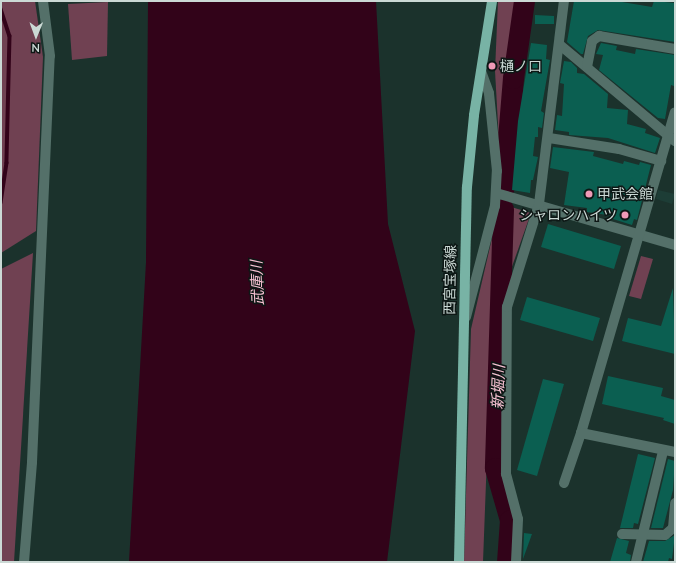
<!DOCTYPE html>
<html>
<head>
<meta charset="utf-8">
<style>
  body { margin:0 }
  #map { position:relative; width:676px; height:563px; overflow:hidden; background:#1b322c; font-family:Lato,"Noto Sans JP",sans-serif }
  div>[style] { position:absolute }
  .built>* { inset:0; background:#1d3d36 }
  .green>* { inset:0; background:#704152 }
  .water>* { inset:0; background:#320319 }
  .stream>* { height:3.5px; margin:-1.75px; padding:0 1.75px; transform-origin:1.75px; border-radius:1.75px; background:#320319 }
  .river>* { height:21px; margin:-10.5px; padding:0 10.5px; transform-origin:10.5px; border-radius:10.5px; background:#320319 }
  .building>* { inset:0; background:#0b5f51 }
  .minor>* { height:10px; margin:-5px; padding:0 5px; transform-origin:5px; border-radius:5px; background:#547069 }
  .major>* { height:10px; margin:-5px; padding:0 5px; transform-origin:5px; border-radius:5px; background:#78b3a5 }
  .dots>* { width:11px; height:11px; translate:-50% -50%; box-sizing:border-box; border:2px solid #0d1715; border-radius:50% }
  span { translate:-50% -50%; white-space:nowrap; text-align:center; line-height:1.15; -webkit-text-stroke:3px #0d1715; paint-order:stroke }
  .poi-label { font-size:14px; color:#cbd9d5 }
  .left { translate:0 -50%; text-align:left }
  .right { translate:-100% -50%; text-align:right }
  .street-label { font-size:14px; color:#cbd9d5 }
  .water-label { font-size:15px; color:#f9c3d4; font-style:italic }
  .frame { position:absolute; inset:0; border:2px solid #cbd9d5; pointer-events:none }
  .north { position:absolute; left:16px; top:16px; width:40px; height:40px; -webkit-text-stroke:3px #0d1715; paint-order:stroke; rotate:181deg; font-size:11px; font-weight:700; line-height:16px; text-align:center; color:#cbd9d5 }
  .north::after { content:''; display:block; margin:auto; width:14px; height:18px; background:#cbd9d5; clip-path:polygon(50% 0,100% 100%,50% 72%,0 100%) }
</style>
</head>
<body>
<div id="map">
  <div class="built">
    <div style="clip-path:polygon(658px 190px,675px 194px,672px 204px,656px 199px)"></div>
  </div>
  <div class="green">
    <div style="clip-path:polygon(1px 1px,35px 1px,43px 57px,36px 231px,1px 253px)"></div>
    <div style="clip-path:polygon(498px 1px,519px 1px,505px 142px,499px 142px,495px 71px)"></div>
    <div style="clip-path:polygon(108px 2px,107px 56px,72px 60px,68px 4px)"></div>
    <div style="clip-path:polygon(508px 206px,531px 213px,492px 323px,483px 562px,464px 562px,471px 329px,493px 234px,498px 235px,497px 259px,503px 260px)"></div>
    <div style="clip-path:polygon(33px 253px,14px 562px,1px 562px,1px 269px)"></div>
    <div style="clip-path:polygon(641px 256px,653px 259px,641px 299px,629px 296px)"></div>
  </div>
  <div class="water">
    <div style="clip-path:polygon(148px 1px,376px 1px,388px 224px,415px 331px,387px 562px,129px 562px,146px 262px)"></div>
  </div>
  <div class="stream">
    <div style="left:1px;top:9px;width:28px;rotate:72deg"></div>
    <div style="left:10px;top:36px;width:127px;rotate:91.4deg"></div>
    <div style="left:7px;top:163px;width:40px;rotate:98.5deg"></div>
  </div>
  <div class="river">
    <div style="left:504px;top:187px;width:109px;rotate:-85.3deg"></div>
    <div style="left:513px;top:78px;width:78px;rotate:-81.9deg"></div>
    <div style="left:503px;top:209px;width:259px;rotate:91.8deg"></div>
    <div style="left:495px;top:468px;width:54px;rotate:73.9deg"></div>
    <div style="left:510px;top:520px;width:42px;rotate:94.1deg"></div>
  </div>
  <div class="building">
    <div style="clip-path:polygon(574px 1px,616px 1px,652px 7px,654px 1px,675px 3px,675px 42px,598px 30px,588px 36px,583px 54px,581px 54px,567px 42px)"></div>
    <div style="clip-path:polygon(535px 15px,554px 16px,554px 24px,535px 24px)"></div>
    <div style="clip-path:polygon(531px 43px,547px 45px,546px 59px,550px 60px,541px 111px,544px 113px,542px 128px,538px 127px,538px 137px,535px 137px,533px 156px,538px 157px,533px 180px,531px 180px,530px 193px,512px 190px,518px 121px)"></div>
    <div style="clip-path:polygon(601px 43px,617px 46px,616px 50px,635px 54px,636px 49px,675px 55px,675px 79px,674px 86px,671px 85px,665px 119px,658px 118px,599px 70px,603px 55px,596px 54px)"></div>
    <div style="clip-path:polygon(564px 61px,571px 62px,577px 68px,577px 73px,584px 74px,608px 94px,607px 108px,628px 110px,627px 124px,646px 129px,645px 133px,660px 138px,655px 153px,608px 138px,569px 135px,569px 132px,555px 130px,557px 115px,562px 116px,564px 84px,560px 83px)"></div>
    <div style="clip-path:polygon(553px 147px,594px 152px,593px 156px,623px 164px,624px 161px,639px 165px,640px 162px,651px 165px,637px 220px,634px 219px,632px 225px,613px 219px,614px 216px,587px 212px,587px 208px,564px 205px,569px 172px,550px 168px)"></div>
    <div style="clip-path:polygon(548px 224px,621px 246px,614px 269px,541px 247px)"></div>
    <div style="clip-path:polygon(673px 288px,675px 354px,622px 341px,628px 318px,661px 326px)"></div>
    <div style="clip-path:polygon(527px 297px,600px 318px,593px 341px,520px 320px)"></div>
    <div style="clip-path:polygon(608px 376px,663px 388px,661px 396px,675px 400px,675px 424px,663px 420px,664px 418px,602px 404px)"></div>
    <div style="clip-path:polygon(543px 379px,564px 384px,537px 476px,517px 470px)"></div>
    <div style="clip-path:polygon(638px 454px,655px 458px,638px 524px,634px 523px,633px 528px,620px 528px)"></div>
    <div style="clip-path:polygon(668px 459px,675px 461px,673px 490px,663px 528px,651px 528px)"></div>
    <div style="clip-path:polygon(524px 533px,532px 534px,523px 559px)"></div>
    <div style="clip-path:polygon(675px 535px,672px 559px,669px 558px,668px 562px,643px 562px,649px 541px,665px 541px)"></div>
    <div style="clip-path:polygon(617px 538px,629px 541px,626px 553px,631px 555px,630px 562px,610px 562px)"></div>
  </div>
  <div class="minor">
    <div style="left:560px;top:45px;width:150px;rotate:39.9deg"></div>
    <div style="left:587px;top:67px;width:26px;rotate:-79deg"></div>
    <div style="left:592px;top:41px;width:9px;rotate:-36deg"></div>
    <div style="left:599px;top:36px;width:77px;rotate:9.7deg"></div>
    <div style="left:549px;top:138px;width:71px;rotate:8.9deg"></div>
    <div style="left:619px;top:149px;width:44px;rotate:15.9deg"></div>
    <div style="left:496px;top:193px;width:186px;rotate:16.2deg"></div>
    <div style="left:466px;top:317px;width:115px;rotate:-75.4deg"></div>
    <div style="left:495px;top:206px;width:35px;rotate:-87deg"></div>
    <div style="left:497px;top:171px;width:78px;rotate:-95.9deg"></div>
    <div style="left:489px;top:93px;width:23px;rotate:-110deg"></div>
    <div style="left:581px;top:433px;width:334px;rotate:-73.7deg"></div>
    <div style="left:564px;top:483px;width:53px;rotate:-71.2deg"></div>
    <div style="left:581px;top:433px;width:96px;rotate:11.4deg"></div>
    <div style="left:622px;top:534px;width:43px;rotate:1.3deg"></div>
    <div style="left:665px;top:535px;width:11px;rotate:-41deg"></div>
    <div style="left:673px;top:528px;width:25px;rotate:-85deg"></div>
    <div style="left:24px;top:562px;width:100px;rotate:-85.4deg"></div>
    <div style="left:32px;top:462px;width:406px;rotate:-87.5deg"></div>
    <div style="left:50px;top:56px;width:55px;rotate:-97.3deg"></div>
    <div style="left:516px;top:562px;width:43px;rotate:-87.3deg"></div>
    <div style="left:518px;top:519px;width:47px;rotate:-104.9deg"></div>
    <div style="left:506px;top:474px;width:167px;rotate:-89.7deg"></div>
    <div style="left:507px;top:307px;width:108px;rotate:-72.7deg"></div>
    <div style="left:539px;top:204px;width:205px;rotate:-83deg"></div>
    <div style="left:636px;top:562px;width:114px;rotate:-76.3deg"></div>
  </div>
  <div class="major">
    <div style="left:459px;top:562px;width:375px;rotate:-88.8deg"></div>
    <div style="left:467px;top:187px;width:72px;rotate:-84.4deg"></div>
    <div style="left:474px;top:115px;width:115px;rotate:-81deg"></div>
  </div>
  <div class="dots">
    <div style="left:492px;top:66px;background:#ef9ab7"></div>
    <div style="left:589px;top:194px;background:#ef9ab7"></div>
    <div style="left:625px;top:215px;background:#ef9ab7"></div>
  </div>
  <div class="poi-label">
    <span class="left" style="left:500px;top:66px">樋ノ口</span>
    <span class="left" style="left:597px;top:194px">甲武会館</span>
    <span class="right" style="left:617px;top:215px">シャロンハイツ</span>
  </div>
  <div class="street-label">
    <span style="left:450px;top:280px;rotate:-89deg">西宮宝塚線</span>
  </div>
  <div class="water-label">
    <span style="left:257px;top:283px;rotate:-92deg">武庫川</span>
    <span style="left:498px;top:387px;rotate:-88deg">新堀川</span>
  </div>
  <div class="frame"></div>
  <div class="north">N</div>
</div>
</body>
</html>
